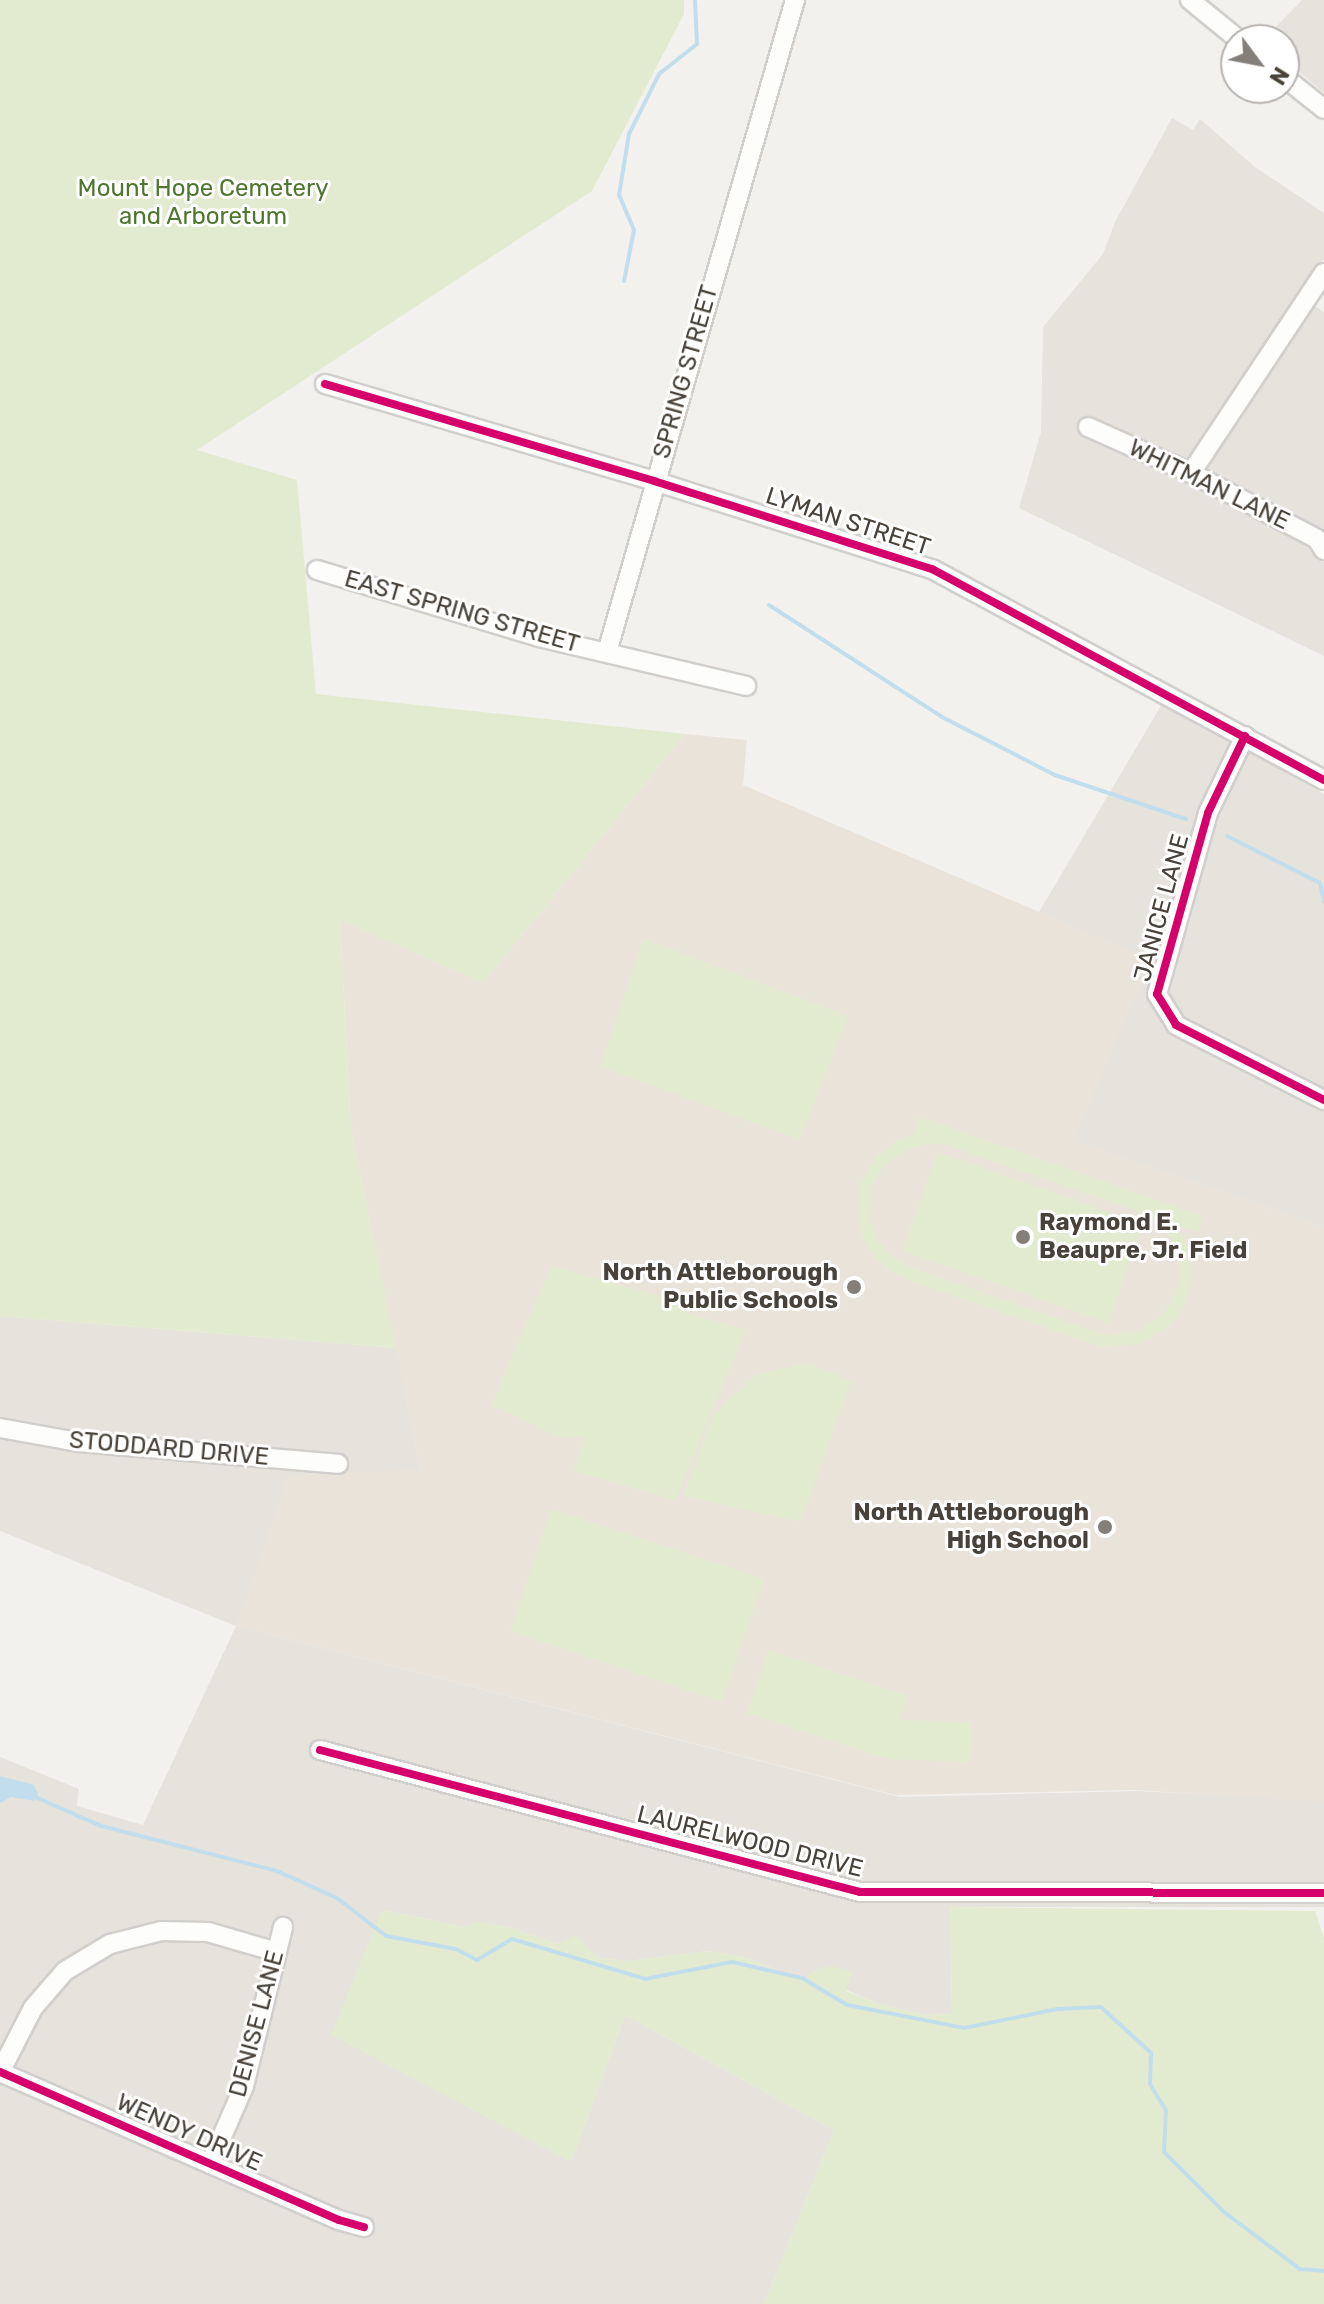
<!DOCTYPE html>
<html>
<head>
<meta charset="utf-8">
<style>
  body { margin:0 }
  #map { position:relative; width:1324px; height:2304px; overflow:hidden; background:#f3f1ee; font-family:Rubik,sans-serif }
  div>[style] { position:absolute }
  .residential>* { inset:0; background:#e6e2dc }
  .education>* { inset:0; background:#e9e3da }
  .green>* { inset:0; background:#e2ebd0 }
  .water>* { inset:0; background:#c2deed }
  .stream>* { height:4px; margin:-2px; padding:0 2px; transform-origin:2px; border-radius:2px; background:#c2deed }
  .roads { filter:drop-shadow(2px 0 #d1cfcc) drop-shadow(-2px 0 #d1cfcc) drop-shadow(0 2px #d1cfcc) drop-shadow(0 -2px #d1cfcc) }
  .minor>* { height:18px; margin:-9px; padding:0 9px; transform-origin:9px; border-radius:9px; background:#fdfdfc }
  .cycleway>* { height:8px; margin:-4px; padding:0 4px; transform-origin:4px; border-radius:4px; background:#d6006c }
  .dots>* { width:22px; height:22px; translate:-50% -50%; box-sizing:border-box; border:4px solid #fff; border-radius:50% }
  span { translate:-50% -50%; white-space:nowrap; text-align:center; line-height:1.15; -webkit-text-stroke:6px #fff; paint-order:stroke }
  .park-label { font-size:24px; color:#507730 }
  .street-label { font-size:24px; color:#49423a }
  .poi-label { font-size:24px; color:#49423a; font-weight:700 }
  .left { translate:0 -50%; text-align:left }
  .right { translate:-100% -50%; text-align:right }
  .north { position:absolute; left:1220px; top:24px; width:80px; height:80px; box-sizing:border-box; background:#fff; border:2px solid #b6b3b0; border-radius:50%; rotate:122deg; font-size:22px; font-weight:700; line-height:32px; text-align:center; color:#49423a }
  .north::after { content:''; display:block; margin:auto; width:28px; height:36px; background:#847f79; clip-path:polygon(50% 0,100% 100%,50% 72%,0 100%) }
</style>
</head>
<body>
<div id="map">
  <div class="residential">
    <div style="clip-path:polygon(1302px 0,1324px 0,1324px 93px,1284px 59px,1284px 40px,1263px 40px)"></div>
    <div style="clip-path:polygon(1172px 118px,1193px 130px,1200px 119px,1255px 167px,1324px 213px,1324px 259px,1299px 296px,1324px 312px,1324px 656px,1019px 508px,1041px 432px,1043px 327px,1103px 254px,1115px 222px)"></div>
    <div style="clip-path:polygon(1162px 704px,1324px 794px,1324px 1227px,1073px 1140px,1150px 960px,1039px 912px)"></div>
    <div style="clip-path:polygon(0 1316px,396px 1348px,420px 1469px,237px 1626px,900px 1797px,1137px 1791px,1324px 1800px,1324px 1907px,950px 1907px,952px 2014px,927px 2015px,882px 2005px,846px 1990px,821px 1967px,803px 1980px,745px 1957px,707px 1951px,627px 1961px,596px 1957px,511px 1928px,479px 1922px,464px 1927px,383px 1910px,571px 2162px,625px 2015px,834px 2130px,764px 2304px,0 2304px,0 1757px,79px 1789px,77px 1806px,143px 1825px,236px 1626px,0 1531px)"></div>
  </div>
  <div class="education">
    <div style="clip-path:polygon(685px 734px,747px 740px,743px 785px,1151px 960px,1074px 1140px,1324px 1227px,1324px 1802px,1135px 1790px,895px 1795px,236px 1626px,288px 1475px,420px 1469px,351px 1129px,340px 919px,483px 983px)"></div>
  </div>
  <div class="green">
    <div style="clip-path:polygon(0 0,684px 0,684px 14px,592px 191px,197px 450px,297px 480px,316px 694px,685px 734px,483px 983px,340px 920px,351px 1129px,396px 1348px,0 1316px)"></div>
    <div style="clip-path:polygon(643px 939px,848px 1016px,800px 1140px,600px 1066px)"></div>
    <div style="clip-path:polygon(evenodd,919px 1117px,1203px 1216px,1197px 1232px,1178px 1226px,1190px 1253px,1192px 1278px,1186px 1303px,1172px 1324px,1140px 1344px,1102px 1347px,907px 1280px,885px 1268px,868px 1249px,858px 1226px,858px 1188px,877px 1155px,897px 1140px,913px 1134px,919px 1117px,943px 1144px,1137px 1211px,1156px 1222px,1171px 1239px,1179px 1259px,1179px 1282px,1165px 1312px,1138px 1331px,1105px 1335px,912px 1268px,892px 1257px,878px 1240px,870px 1220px,872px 1186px,883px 1167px,900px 1153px,921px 1145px,943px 1144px)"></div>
    <div style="clip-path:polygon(937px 1152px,1143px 1224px,1109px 1323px,902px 1251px)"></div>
    <div style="clip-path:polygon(551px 1266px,691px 1305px,689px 1314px,746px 1330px,675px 1500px,573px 1471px,585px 1437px,559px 1437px,491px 1405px)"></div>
    <div style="clip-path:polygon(808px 1363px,851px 1381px,801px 1522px,683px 1496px,713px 1415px,756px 1375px)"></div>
    <div style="clip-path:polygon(551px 1509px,764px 1579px,722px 1702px,510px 1631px)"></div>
    <div style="clip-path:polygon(768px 1650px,908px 1696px,900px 1720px,972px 1722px,970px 1762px,887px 1759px,747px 1713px)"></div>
    <div style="clip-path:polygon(950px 1907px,1315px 1911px,1324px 1938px,1324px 2304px,764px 2304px,834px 2130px,625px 2015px,571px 2162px,331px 2035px,382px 1910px,464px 1927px,479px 1922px,511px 1928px,558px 1944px,576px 1935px,596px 1957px,627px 1961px,707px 1951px,745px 1957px,803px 1980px,821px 1967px,837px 1967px,852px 1972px,846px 1991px,882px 2005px,927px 2015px,952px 2014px)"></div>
  </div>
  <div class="water">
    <div style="clip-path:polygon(0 1776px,34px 1785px,38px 1794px,35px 1801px,11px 1797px,0 1803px)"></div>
  </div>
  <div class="stream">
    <div style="left:624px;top:281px;width:52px;rotate:-78.9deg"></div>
    <div style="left:634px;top:230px;width:38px;rotate:-113deg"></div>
    <div style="left:619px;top:195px;width:62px;rotate:-80.7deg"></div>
    <div style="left:629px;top:134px;width:67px;rotate:-63.4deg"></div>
    <div style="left:659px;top:74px;width:48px;rotate:-38.3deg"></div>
    <div style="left:697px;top:44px;width:44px;rotate:-92.6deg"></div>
    <div style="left:769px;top:605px;width:206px;rotate:32.9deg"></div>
    <div style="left:942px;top:717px;width:127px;rotate:27.2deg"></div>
    <div style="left:1055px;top:775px;width:138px;rotate:18.6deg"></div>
    <div style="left:1227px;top:836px;width:104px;rotate:26.8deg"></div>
    <div style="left:1320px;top:883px;width:19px;rotate:78deg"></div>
    <div style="left:33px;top:1796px;width:74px;rotate:23.8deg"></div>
    <div style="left:101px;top:1826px;width:182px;rotate:14.3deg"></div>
    <div style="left:277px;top:1871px;width:66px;rotate:24.2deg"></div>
    <div style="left:337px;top:1898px;width:62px;rotate:37.8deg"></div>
    <div style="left:386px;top:1936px;width:71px;rotate:10.5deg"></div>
    <div style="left:456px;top:1949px;width:24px;rotate:28deg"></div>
    <div style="left:477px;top:1960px;width:41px;rotate:-31deg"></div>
    <div style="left:512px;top:1939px;width:139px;rotate:16.7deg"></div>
    <div style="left:645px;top:1979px;width:89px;rotate:-11.1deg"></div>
    <div style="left:732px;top:1962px;width:72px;rotate:12.9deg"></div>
    <div style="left:802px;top:1978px;width:52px;rotate:31deg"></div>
    <div style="left:847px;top:2005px;width:119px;rotate:11.1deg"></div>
    <div style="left:964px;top:2028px;width:95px;rotate:-11.5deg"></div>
    <div style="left:1057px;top:2009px;width:44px;rotate:-2.6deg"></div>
    <div style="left:1101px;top:2007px;width:68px;rotate:42.6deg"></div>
    <div style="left:1151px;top:2053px;width:31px;rotate:92deg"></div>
    <div style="left:1150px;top:2084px;width:31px;rotate:59deg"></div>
    <div style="left:1166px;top:2111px;width:41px;rotate:92.8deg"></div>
    <div style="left:1164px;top:2152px;width:85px;rotate:45deg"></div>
    <div style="left:1224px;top:2212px;width:95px;rotate:36.9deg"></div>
    <div style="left:1300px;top:2269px;width:24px;rotate:5deg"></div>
  </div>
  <div class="roads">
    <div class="minor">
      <div style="left:1190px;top:0;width:63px;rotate:39.2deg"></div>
      <div style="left:1284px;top:77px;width:51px;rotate:38.7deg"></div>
      <div style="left:325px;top:384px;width:343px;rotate:16.4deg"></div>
      <div style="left:654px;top:481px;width:292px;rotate:17.6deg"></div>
      <div style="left:932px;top:569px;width:445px;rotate:28.3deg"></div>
      <div style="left:1088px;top:427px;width:113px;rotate:24.1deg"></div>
      <div style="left:1191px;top:473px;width:142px;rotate:27.6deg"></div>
      <div style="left:1317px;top:539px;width:13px;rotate:58deg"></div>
      <div style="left:1191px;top:473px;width:240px;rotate:-56.4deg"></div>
      <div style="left:317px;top:570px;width:232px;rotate:16.8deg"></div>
      <div style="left:539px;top:637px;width:213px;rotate:13.3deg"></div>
      <div style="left:607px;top:652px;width:679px;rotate:-73.92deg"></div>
      <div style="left:1245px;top:736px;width:85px;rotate:115.7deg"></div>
      <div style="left:1208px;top:813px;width:188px;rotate:105.7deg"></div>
      <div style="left:1157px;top:994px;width:36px;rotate:58deg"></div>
      <div style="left:1176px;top:1025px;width:166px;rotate:26.9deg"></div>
      <div style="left:0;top:1428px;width:79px;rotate:10.2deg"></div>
      <div style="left:78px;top:1442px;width:261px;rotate:4.8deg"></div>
      <div style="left:320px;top:1750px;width:558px;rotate:14.73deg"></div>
      <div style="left:860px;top:1892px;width:464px;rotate:0.1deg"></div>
      <div style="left:0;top:2072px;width:370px;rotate:23.6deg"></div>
      <div style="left:339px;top:2220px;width:26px;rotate:16deg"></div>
      <div style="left:0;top:2072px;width:72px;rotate:-62.7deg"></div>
      <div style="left:33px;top:2008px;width:49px;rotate:-49.1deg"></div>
      <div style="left:65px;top:1971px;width:52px;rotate:-31deg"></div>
      <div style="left:110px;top:1944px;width:53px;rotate:-14.3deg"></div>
      <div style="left:161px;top:1931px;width:47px;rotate:1.2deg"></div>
      <div style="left:208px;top:1932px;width:72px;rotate:16.2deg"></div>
      <div style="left:210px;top:2164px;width:85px;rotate:-66.4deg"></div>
      <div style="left:244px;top:2086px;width:164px;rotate:-76.2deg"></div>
    </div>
  </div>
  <div class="cycleway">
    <div style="left:325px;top:384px;width:343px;rotate:16.4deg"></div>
    <div style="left:654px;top:481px;width:292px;rotate:17.6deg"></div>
    <div style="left:932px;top:569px;width:445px;rotate:28.3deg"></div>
    <div style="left:1245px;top:736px;width:85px;rotate:115.7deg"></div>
    <div style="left:1208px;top:813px;width:188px;rotate:105.7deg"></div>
    <div style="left:1157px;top:994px;width:36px;rotate:58deg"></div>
    <div style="left:1176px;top:1025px;width:166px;rotate:26.9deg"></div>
    <div style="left:320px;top:1750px;width:558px;rotate:14.73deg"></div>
    <div style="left:860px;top:1892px;width:464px;rotate:0.1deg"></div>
    <div style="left:0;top:2072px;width:370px;rotate:23.6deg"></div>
    <div style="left:339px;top:2220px;width:26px;rotate:16deg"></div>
  </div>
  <div class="dots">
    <div style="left:1023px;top:1237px;background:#847f79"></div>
    <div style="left:854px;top:1287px;background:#847f79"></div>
    <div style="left:1105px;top:1527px;background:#847f79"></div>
  </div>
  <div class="park-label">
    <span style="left:203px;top:203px">Mount Hope Cemetery<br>and Arboretum</span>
  </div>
  <div class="street-label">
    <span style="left:686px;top:372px;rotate:-74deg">SPRING STREET</span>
    <span style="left:1209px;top:485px;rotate:26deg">WHITMAN LANE</span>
    <span style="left:848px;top:522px;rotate:18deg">LYMAN STREET</span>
    <span style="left:462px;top:612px;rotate:16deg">EAST SPRING STREET</span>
    <span style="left:1162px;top:908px;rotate:-75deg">JANICE LANE</span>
    <span style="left:169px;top:1449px;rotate:5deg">STODDARD DRIVE</span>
    <span style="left:750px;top:1842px;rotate:14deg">LAURELWOOD DRIVE</span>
    <span style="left:257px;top:2024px;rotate:-75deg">DENISE LANE</span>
    <span style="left:189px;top:2133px;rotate:24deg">WENDY DRIVE</span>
  </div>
  <div class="poi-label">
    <span class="left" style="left:1039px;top:1237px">Raymond E.<br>Beaupre, Jr. Field</span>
    <span class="right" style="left:838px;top:1287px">North Attleborough<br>Public Schools</span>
    <span class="right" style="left:1089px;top:1527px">North Attleborough<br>High School</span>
  </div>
  <div class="north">N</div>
</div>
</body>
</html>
